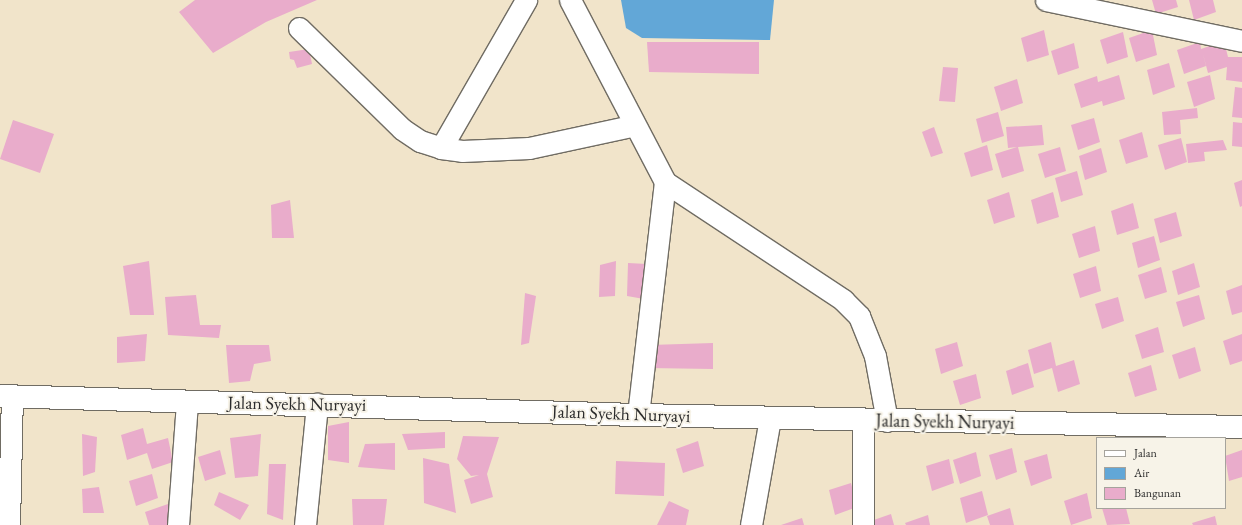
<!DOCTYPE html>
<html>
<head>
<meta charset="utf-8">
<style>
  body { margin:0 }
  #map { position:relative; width:1242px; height:525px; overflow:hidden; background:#f1e4ca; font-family:"EB Garamond",serif }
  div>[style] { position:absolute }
  .water>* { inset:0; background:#62a7d7 }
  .building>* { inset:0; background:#e9accb }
  .roads { filter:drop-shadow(1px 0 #706c63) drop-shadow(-1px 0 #706c63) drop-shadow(0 1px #706c63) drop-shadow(0 -1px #706c63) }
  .minor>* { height:21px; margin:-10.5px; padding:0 10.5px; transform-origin:10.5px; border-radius:10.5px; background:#fff }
  .major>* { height:22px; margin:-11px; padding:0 11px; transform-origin:11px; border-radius:11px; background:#fff }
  span { translate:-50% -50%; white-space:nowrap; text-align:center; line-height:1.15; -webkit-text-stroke:4px #f7f3e8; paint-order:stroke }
  .street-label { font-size:18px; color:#2b2b2b }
  .legend { position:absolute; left:1096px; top:437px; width:130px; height:72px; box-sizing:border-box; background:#f7f3e8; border:1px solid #a5a39c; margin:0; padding:5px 7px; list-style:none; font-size:12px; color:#2b2b2b }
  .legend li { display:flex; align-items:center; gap:8px; height:20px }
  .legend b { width:20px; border:1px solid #a5a39c }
</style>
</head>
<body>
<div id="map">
  <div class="water">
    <div style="clip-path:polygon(621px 0,774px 0,770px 40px,642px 38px,626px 28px)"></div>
  </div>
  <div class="building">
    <div style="clip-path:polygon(195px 0,317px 0,266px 22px,213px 53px,179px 12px)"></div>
    <div style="clip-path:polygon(1152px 0,1176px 0,1178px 7px,1156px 14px)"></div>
    <div style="clip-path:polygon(1189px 0,1213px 0,1216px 12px,1194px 20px)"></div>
    <div style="clip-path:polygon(1044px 30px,1049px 55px,1027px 62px,1021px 38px)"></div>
    <div style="clip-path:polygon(1152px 30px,1157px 55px,1136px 62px,1129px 38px)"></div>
    <div style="clip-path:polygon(1123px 32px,1128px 57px,1107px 64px,1100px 40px)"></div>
    <div style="clip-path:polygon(1224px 41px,1228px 57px,1242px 57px,1242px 82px,1226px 80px,1227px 67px,1208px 73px,1203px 54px,1206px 66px,1184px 74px,1177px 50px,1200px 42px,1201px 49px)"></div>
    <div style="clip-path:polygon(647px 42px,759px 42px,759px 74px,649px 72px)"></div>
    <div style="clip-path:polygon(1074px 43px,1079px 68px,1058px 75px,1051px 51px)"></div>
    <div style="clip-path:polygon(309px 49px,312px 64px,297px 68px,294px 60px,290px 59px,289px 52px)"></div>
    <div style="clip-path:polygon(1169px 63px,1175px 87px,1153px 95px,1147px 70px)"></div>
    <div style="clip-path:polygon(943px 67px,958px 68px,955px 102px,939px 101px)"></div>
    <div style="clip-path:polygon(1119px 75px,1125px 99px,1103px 106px,1102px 101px,1081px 108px,1074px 84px,1097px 76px,1098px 82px)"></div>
    <div style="clip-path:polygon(1210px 75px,1215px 99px,1194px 107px,1187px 82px)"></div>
    <div style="clip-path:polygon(1017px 79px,1023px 103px,1001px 111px,994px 87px)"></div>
    <div style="clip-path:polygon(1235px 87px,1242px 88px,1242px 118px,1232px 117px)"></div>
    <div style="clip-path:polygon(1197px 108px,1198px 118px,1180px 120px,1181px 134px,1164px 135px,1162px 112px)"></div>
    <div style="clip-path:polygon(998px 112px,1004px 136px,982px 143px,976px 119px)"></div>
    <div style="clip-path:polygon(1094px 118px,1100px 142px,1078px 150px,1071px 125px)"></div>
    <div style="clip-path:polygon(13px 120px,54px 134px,40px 173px,0 159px)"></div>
    <div style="clip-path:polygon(1233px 122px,1242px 123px,1242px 147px,1232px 146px)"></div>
    <div style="clip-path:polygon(1042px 125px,1044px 145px,1018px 147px,1024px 171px,1002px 178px,995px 154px,1017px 147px,1008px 148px,1006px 127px)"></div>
    <div style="clip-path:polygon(934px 127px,943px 153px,931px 157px,922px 132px)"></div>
    <div style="clip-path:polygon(1142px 132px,1148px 157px,1126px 164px,1119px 140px)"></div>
    <div style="clip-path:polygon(1181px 138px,1187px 162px,1165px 170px,1158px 145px)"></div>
    <div style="clip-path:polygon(1223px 140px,1227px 150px,1204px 152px,1205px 161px,1188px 163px,1186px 144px)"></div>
    <div style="clip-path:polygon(987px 145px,993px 170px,971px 177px,964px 153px)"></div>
    <div style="clip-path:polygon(1060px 147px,1066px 171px,1045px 178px,1038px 154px)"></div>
    <div style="clip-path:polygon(1101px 148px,1107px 172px,1085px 180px,1079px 156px)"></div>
    <div style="clip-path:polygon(1077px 171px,1083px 195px,1061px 202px,1055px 178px)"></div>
    <div style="clip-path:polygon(1242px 180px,1242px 206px,1240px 207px,1234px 183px)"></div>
    <div style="clip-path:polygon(1009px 192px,1015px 217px,994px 224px,987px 200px)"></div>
    <div style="clip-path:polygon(1053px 192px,1059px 217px,1037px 224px,1031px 200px)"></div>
    <div style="clip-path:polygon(290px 200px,294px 238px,272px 238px,271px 205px)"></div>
    <div style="clip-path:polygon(1133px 203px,1139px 228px,1117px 235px,1111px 211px)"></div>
    <div style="clip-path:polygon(1176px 212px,1182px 236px,1160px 243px,1154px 219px)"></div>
    <div style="clip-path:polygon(1095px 226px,1100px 251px,1079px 258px,1072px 234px)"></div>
    <div style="clip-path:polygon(1154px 236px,1160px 260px,1138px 268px,1132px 243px)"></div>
    <div style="clip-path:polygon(149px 261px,154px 315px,130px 315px,123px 266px)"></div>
    <div style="clip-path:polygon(616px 261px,615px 296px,599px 297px,600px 265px)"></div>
    <div style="clip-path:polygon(628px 263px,647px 264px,644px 299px,627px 296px)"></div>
    <div style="clip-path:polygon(1194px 263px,1200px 287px,1178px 295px,1172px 271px)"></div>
    <div style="clip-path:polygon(1096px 266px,1101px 291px,1080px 298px,1073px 274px)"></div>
    <div style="clip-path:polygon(1161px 267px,1167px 292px,1145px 299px,1138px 275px)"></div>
    <div style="clip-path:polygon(1242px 285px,1242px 312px,1232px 315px,1226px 291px)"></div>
    <div style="clip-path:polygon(525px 293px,536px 296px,529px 343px,521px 345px)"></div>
    <div style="clip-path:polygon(196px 295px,200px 325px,221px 325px,219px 338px,168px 335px,165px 297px)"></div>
    <div style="clip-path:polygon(1199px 295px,1205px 319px,1183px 327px,1176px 302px)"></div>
    <div style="clip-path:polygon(1118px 297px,1124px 321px,1102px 329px,1095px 304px)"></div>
    <div style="clip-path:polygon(1158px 327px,1164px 352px,1142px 359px,1135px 335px)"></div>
    <div style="clip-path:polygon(147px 334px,145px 361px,117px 363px,117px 337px)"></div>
    <div style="clip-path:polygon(1242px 334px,1242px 361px,1230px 365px,1223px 341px)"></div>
    <div style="clip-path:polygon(957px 342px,963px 366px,941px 374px,935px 349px)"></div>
    <div style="clip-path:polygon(1051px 342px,1056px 366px,1074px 360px,1080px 384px,1058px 392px,1052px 368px,1034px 374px,1028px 350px)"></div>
    <div style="clip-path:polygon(713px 343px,713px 369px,648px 368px,650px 345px)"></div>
    <div style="clip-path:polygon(226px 345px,269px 345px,271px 361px,254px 364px,250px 381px,229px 383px)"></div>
    <div style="clip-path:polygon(1195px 347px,1201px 371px,1179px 379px,1172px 355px)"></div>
    <div style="clip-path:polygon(1028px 363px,1034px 387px,1012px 395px,1006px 371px)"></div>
    <div style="clip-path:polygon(1151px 365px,1157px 390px,1135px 397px,1128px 373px)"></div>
    <div style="clip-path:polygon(976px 374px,981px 398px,960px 405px,953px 381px)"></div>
    <div style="clip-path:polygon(349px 422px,349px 463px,328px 460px,328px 426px)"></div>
    <div style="clip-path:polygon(143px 428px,147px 444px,168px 438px,173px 462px,152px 469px,147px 453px,127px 460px,121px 435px)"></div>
    <div style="clip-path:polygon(445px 432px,445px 448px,408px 450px,402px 434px)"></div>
    <div style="clip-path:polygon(82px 434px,97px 437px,95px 472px,83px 476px)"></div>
    <div style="clip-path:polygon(261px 434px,258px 476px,235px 478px,230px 438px)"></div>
    <div style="clip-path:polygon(463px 436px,499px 437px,487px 474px,493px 497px,471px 504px,464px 480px,479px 475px,471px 476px,457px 459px)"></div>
    <div style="clip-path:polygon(698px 441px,704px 466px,683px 473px,676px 449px)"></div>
    <div style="clip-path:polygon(395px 443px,395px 470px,358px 467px,365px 444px)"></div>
    <div style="clip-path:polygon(1012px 448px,1017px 472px,996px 480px,989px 455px)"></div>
    <div style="clip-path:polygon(220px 450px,226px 474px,205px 481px,198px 457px)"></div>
    <div style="clip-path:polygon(1242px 450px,1242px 477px,1229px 481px,1225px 456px)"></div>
    <div style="clip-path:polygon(976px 452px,981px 476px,960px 484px,953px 460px)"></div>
    <div style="clip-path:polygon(1047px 454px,1052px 478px,1031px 486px,1024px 461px)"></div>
    <div style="clip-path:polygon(423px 458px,449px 464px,456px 513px,424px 503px)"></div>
    <div style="clip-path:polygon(949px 459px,954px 483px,932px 491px,926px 466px)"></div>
    <div style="clip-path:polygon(616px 461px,665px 463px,664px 496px,615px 494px)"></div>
    <div style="clip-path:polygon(269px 464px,286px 464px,283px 520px,267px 514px)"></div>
    <div style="clip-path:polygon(152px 474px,158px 498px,136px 506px,129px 481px)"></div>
    <div style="clip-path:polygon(851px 483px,857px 507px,835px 515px,829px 490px)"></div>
    <div style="clip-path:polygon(99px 487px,104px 513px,83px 513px,82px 489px)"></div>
    <div style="clip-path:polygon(982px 491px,988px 515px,966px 523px,960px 498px)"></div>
    <div style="clip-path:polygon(219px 492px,249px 505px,240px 520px,214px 505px)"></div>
    <div style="clip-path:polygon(1087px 493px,1092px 518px,1071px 525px,1064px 501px)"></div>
    <div style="clip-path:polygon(352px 499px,387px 499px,384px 525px,353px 525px)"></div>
    <div style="clip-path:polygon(669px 501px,689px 510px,686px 525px,657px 525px)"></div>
    <div style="clip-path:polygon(168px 504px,173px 525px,149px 525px,145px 512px)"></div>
    <div style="clip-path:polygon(1010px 508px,1014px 525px,990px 525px,987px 516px)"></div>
    <div style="clip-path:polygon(1102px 508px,1126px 508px,1130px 524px,1107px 525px)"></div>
    <div style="clip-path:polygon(891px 514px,894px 525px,869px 525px,868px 522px)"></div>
    <div style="clip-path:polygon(928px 515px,930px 525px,906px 525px,905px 523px)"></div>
    <div style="clip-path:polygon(1215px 516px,1217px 525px,1193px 525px,1192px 523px)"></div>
    <div style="clip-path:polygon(802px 518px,804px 525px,781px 525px)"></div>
  </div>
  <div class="roads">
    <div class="minor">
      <div style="left:570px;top:0;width:205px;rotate:62.4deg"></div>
      <div style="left:665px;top:182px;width:214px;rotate:33.5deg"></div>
      <div style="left:843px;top:300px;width:23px;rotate:45deg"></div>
      <div style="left:859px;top:316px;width:43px;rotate:68.2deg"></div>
      <div style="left:875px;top:356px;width:66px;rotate:79.5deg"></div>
      <div style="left:1046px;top:0;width:200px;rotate:11.8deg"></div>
      <div style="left:299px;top:28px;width:144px;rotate:44.4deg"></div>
      <div style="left:402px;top:129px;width:22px;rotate:34deg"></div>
      <div style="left:420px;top:141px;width:22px;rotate:18deg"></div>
      <div style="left:441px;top:148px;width:21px;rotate:8deg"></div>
      <div style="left:462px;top:151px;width:67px;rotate:-2.6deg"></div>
      <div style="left:529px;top:148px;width:108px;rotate:-12.2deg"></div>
      <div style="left:441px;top:148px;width:171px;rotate:-60.1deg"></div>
      <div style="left:638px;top:415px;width:235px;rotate:-83.4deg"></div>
      <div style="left:863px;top:420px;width:105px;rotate:90deg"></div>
      <div style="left:9px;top:525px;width:129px;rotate:-88.7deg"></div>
      <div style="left:178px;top:525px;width:123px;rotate:-85.8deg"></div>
      <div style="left:305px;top:525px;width:122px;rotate:-84.3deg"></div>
      <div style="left:751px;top:525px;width:109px;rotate:-79.9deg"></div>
    </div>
    <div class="major">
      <div style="left:0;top:396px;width:638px;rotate:1.71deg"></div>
      <div style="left:638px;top:415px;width:604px;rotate:1.14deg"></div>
    </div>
  </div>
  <div class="street-label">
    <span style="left:297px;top:404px;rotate:1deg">Jalan Syekh Nuryayi</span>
    <span style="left:621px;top:414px;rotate:2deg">Jalan Syekh Nuryayi</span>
    <span style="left:945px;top:422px;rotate:1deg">Jalan Syekh Nuryayi</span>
  </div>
  <ul class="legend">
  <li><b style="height:5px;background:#fff"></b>Jalan</li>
  <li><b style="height:11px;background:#62a7d7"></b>Air</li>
  <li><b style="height:11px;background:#e9accb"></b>Bangunan</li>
  </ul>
</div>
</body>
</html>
